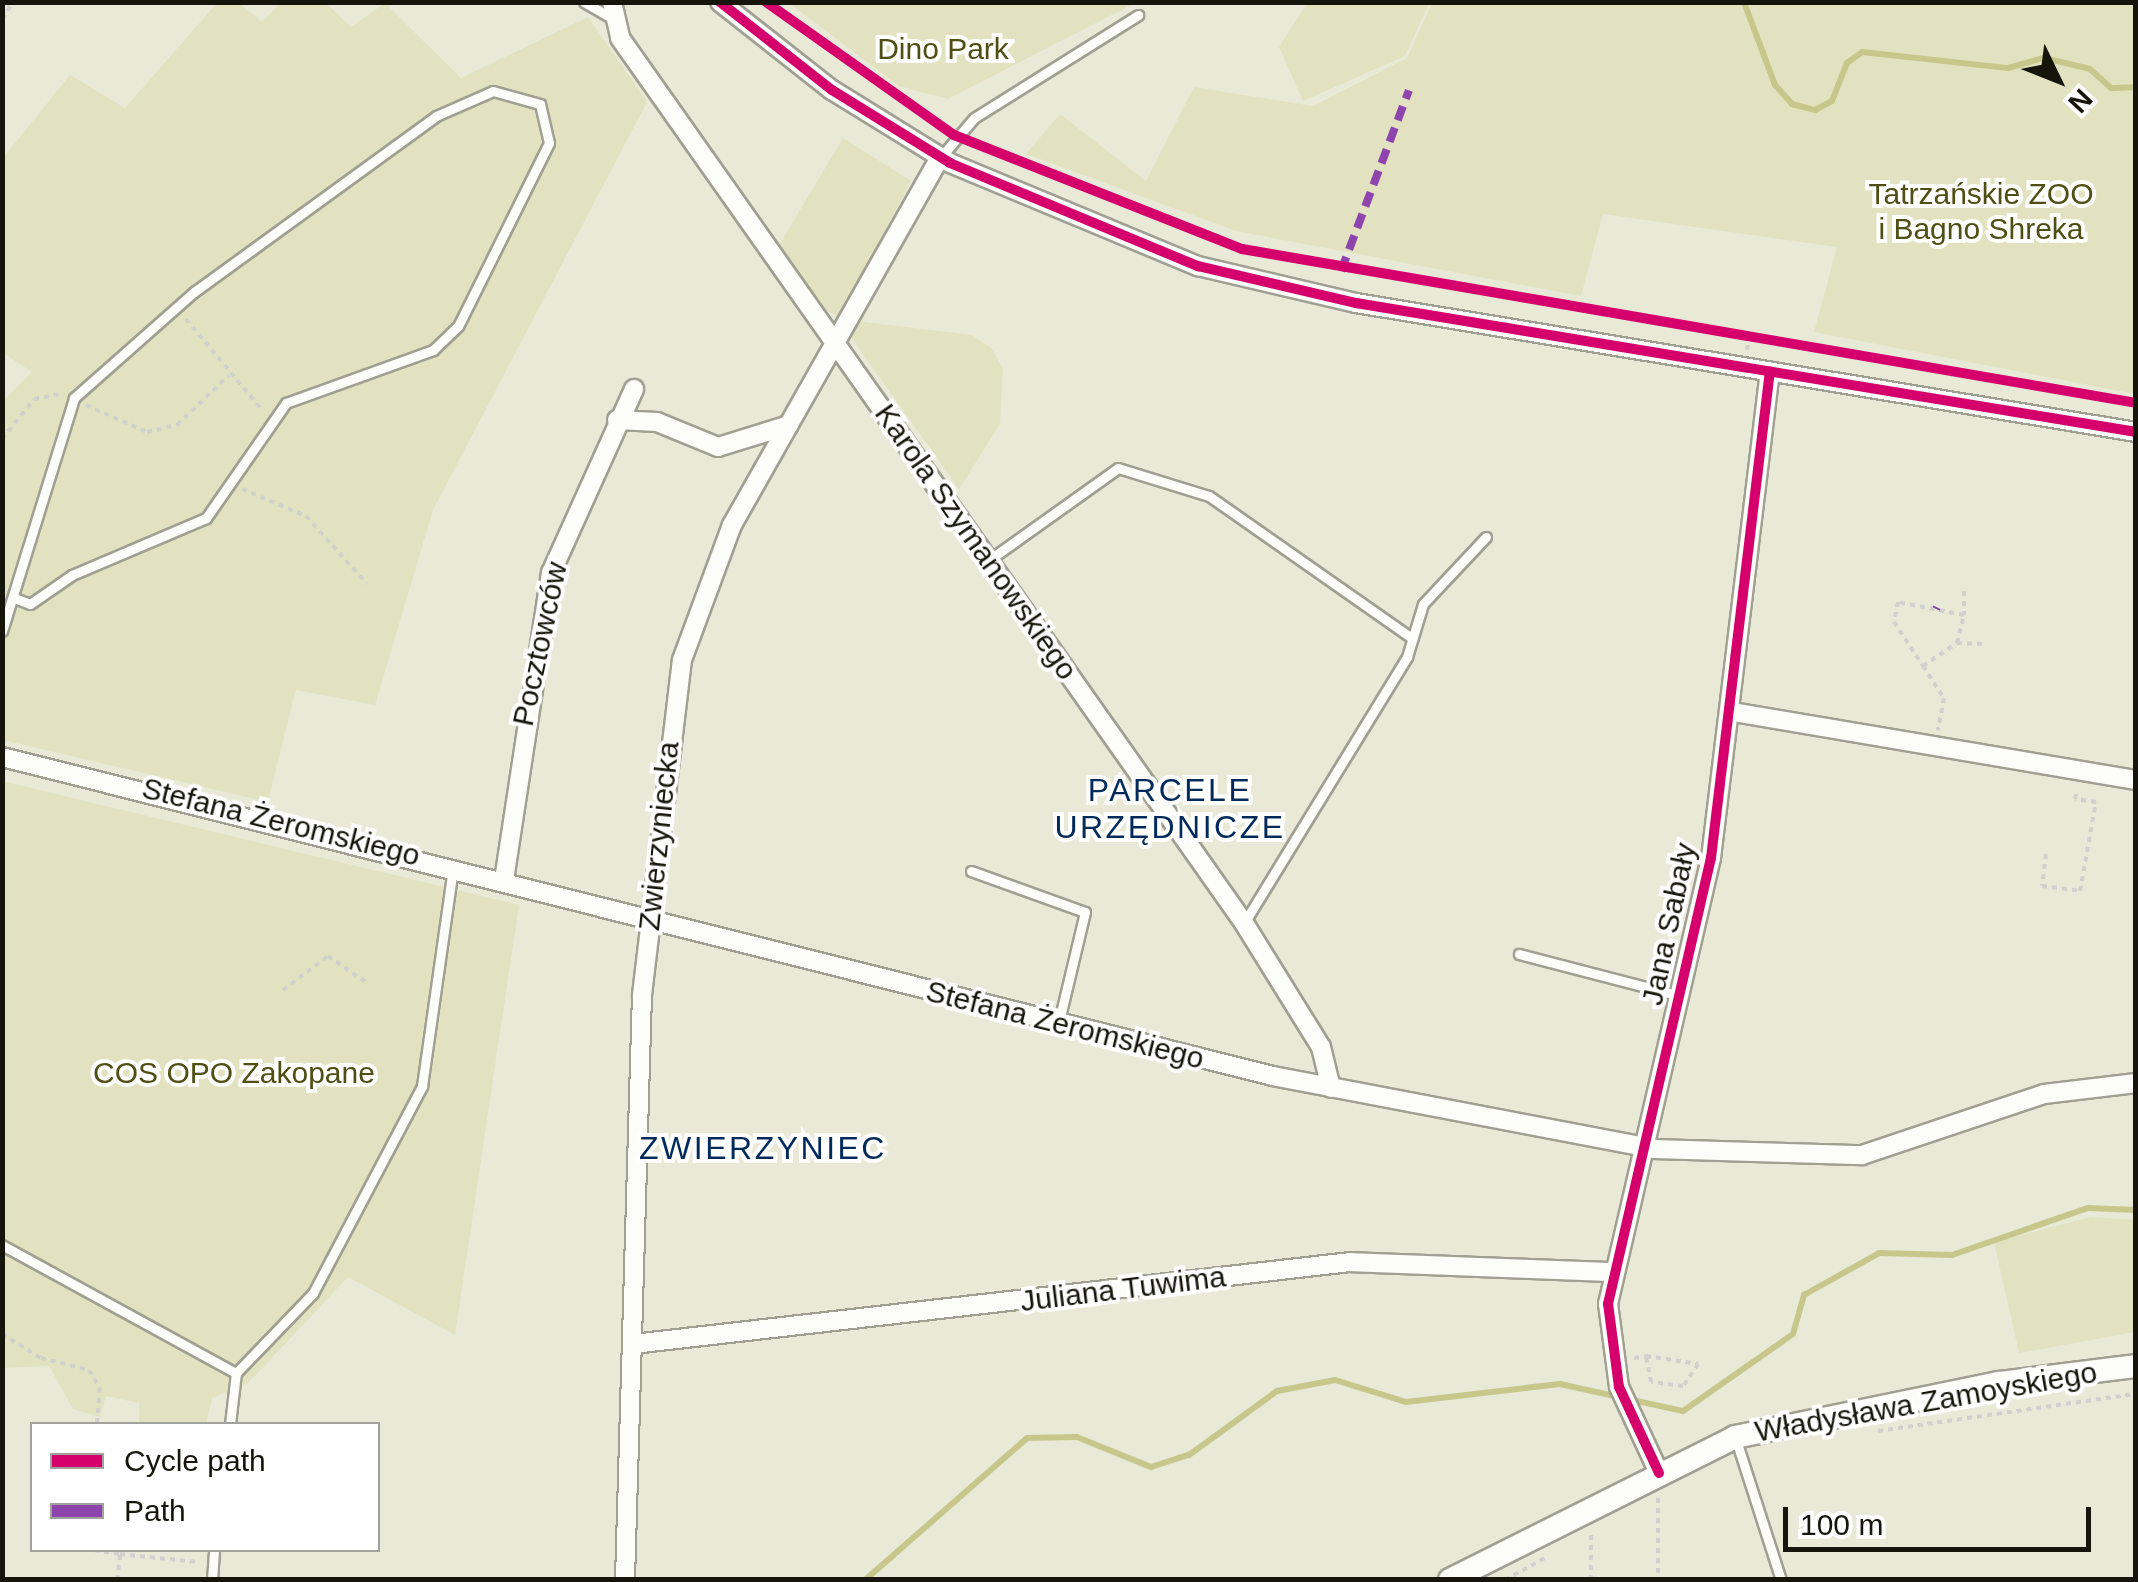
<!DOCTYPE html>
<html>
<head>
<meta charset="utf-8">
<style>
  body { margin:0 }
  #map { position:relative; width:2138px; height:1582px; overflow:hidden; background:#e9e9d8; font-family:Arial,sans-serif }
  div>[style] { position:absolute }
  .green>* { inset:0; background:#e2e2c1 }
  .stream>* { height:6px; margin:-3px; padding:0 3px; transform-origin:3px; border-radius:3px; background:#c7c78c }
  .path>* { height:4px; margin-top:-2px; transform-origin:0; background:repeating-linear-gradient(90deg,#d0d0cc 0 5px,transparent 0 10px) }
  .roads { filter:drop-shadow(2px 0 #9f9f92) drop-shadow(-2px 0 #9f9f92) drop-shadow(0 2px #9f9f92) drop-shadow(0 -2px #9f9f92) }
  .service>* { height:9px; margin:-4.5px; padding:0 4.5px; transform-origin:4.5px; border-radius:4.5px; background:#fcfcf9 }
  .minor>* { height:18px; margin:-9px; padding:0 9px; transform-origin:9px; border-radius:9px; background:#fcfcf9 }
  .tertiary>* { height:22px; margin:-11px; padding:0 11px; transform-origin:11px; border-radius:11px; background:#fcfcf9 }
  .quiet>* { height:8px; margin-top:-4px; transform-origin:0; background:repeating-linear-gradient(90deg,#8e44ad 0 15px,transparent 0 23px) }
  .cycleway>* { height:10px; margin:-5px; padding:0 5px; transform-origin:5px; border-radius:5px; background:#d6006c }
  span { translate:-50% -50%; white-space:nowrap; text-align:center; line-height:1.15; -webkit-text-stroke:8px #fff; paint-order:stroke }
  .park-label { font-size:30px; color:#4f4e13 }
  .street-label { font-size:30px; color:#15150b }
  .neighbourhood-label { font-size:32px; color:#012a5c; letter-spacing:2.5px }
  .frame { position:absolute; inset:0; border:5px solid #15150b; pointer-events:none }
  .legend { position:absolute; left:30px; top:1422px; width:350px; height:130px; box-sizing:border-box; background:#fff; border:2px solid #a1a19d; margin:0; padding:12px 18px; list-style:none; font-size:30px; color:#15150b }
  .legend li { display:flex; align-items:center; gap:20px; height:50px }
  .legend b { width:50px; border:2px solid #a1a19d }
  .north { position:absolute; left:2008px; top:30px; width:100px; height:100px; -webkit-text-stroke:8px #fff; paint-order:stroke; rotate:133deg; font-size:28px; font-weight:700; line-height:40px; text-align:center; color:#15150b }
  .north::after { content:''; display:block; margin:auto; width:35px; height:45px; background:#15150b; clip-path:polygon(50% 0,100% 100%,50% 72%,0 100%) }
  .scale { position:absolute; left:1783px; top:1507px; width:308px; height:45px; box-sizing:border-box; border:5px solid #15150b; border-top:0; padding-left:12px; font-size:30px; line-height:35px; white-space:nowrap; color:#15150b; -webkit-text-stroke:8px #fff; paint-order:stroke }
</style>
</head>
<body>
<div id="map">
  <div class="green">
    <div style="clip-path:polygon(217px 3px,239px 3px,262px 22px,280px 3px,326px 3px,351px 27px,385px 3px,461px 78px,588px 17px,647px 102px,433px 510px,375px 705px,296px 690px,268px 802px,3px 740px,3px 401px,32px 372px,3px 353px,3px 158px,70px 75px,125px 108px)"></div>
    <div style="clip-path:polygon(789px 3px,1135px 3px,948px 99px,899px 86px)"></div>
    <div style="clip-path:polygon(1307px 3px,1307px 2px,1429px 3px,1405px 56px,1303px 101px,1279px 47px)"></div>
    <div style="clip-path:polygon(1432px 3px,2135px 3px,2135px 394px,1814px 332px,1837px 247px,1603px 214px,1581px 296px,1236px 231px,1026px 154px,1060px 114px,1146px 181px,1194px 87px,1313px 106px,1407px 58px)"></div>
    <div style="clip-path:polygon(843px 138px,911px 181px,839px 318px,817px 304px,778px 247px)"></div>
    <div style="clip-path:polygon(856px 321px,972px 335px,991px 348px,1003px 368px,1000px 424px,959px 489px,851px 337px)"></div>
    <div style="clip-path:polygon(2px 781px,519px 905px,455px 1335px,348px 1277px,248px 1383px,212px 1398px,206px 1424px,139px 1424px,139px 1403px,106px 1396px,100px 1417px,73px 1409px,49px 1366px,3px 1368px)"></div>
    <div style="clip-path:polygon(2091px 1217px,2135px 1220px,2135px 1332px,2019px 1353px,1994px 1242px)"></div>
  </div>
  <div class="stream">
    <div style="left:1744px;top:2px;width:89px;rotate:69.5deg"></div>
    <div style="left:1775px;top:85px;width:25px;rotate:48deg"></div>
    <div style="left:1792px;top:104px;width:24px;rotate:15deg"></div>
    <div style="left:1815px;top:110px;width:19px;rotate:-28deg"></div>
    <div style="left:1832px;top:101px;width:41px;rotate:-68.5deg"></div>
    <div style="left:1847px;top:63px;width:19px;rotate:-36deg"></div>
    <div style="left:1862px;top:52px;width:147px;rotate:6.3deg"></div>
    <div style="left:2008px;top:68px;width:37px;rotate:-16deg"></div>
    <div style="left:2044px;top:58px;width:47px;rotate:13.4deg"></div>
    <div style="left:2090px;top:69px;width:28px;rotate:42deg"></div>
    <div style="left:2111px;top:88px;width:25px;rotate:-2deg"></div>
    <div style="left:865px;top:1580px;width:215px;rotate:-41.2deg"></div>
    <div style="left:1027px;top:1438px;width:50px;rotate:-1.1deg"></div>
    <div style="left:1077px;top:1437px;width:80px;rotate:22.1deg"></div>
    <div style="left:1151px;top:1467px;width:40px;rotate:-18deg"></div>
    <div style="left:1189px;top:1455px;width:109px;rotate:-36deg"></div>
    <div style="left:1277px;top:1391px;width:59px;rotate:-10.7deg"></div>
    <div style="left:1335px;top:1380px;width:74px;rotate:17.2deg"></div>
    <div style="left:1406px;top:1402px;width:155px;rotate:-6.7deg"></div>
    <div style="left:1560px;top:1384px;width:126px;rotate:12.4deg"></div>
    <div style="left:1683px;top:1411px;width:134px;rotate:-35deg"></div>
    <div style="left:1793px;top:1334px;width:41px;rotate:-74.2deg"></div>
    <div style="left:1804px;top:1295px;width:86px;rotate:-29.2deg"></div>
    <div style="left:1879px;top:1253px;width:73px;rotate:1.6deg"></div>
    <div style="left:1952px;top:1255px;width:144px;rotate:-19.1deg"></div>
    <div style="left:2088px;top:1208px;width:48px;rotate:2.4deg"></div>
  </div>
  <div class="path">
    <div style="left:2px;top:19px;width:20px;rotate:-57deg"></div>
    <div style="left:186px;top:319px;width:120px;rotate:50.1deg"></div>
    <div style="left:1747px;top:350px;width:12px;rotate:-81deg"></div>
    <div style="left:86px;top:405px;width:67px;rotate:23.9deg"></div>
    <div style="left:147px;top:432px;width:31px;rotate:-13deg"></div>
    <div style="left:177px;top:425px;width:72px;rotate:-43.9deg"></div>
    <div style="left:2px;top:439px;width:51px;rotate:-51.3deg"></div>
    <div style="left:34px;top:399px;width:25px;rotate:-11deg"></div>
    <div style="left:242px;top:489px;width:69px;rotate:22.9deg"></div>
    <div style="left:306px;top:516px;width:91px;rotate:48.1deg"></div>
    <div style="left:1964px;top:591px;width:24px;rotate:90deg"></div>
    <div style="left:1957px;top:643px;width:27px;rotate:2deg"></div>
    <div style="left:1923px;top:666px;width:41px;rotate:-34.1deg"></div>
    <div style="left:1957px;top:643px;width:29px;rotate:-76deg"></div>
    <div style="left:1964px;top:615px;width:67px;rotate:-168.9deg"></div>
    <div style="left:1898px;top:602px;width:20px;rotate:101deg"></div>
    <div style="left:1894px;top:622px;width:53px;rotate:56.6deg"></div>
    <div style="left:1923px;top:666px;width:38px;rotate:57deg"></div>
    <div style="left:1944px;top:698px;width:33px;rotate:101deg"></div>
    <div style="left:2046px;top:854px;width:32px;rotate:97deg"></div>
    <div style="left:2042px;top:886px;width:38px;rotate:7deg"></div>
    <div style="left:2080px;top:891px;width:90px;rotate:-79.8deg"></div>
    <div style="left:2096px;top:802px;width:21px;rotate:-172deg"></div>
    <div style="left:2075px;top:799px;width:9px;rotate:-77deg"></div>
    <div style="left:283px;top:990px;width:56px;rotate:-37.1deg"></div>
    <div style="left:328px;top:956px;width:46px;rotate:34.4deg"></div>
    <div style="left:2px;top:1334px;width:46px;rotate:31.6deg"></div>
    <div style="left:41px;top:1358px;width:49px;rotate:14deg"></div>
    <div style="left:89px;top:1370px;width:21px;rotate:59deg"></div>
    <div style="left:100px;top:1388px;width:36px;rotate:95deg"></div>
    <div style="left:1634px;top:1358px;width:12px;rotate:-9deg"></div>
    <div style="left:1646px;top:1356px;width:53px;rotate:8.7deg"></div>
    <div style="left:1698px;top:1364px;width:27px;rotate:124deg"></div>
    <div style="left:1683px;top:1386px;width:32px;rotate:-173deg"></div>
    <div style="left:1651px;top:1382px;width:26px;rotate:-101deg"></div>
    <div style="left:1878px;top:1431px;width:261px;rotate:-8.2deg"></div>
    <div style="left:1658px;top:1498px;width:82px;rotate:90deg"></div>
    <div style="left:1591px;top:1535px;width:45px;rotate:90deg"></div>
    <div style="left:94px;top:1550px;width:26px;rotate:9deg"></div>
    <div style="left:117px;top:1580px;width:26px;rotate:-83deg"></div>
    <div style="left:120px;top:1554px;width:78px;rotate:5.9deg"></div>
    <div style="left:1505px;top:1580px;width:46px;rotate:-28.8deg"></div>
  </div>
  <div class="roads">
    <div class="service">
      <div style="left:584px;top:2px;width:36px;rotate:30deg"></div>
      <div style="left:940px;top:158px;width:52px;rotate:-49.6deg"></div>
      <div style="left:974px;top:118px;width:194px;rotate:-32.1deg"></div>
      <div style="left:989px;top:560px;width:158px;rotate:-35.5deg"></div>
      <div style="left:1118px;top:468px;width:95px;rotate:17.1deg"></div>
      <div style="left:1209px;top:496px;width:248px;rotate:35deg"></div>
      <div style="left:2px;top:631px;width:244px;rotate:-72.8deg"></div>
      <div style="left:74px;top:398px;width:160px;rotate:-41.5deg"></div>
      <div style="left:194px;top:292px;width:299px;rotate:-36deg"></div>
      <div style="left:436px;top:116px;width:62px;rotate:-23.7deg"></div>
      <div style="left:493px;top:91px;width:49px;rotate:15.5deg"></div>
      <div style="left:540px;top:104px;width:40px;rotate:77deg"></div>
      <div style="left:549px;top:143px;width:204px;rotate:116.4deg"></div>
      <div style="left:458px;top:326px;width:35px;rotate:136deg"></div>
      <div style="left:433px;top:350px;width:156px;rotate:160.2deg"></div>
      <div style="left:286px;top:403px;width:140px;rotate:124.8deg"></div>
      <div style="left:206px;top:518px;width:146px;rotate:157deg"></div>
      <div style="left:72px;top:575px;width:51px;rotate:145.4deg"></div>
      <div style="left:30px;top:604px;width:17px;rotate:-159deg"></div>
      <div style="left:971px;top:871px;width:121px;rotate:19.8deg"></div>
      <div style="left:1085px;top:912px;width:112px;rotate:103.4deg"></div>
      <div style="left:1244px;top:923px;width:312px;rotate:-58.5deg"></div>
      <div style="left:1407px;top:657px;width:55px;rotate:-73.2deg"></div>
      <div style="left:1423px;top:604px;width:92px;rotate:-46.8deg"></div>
      <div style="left:1519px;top:954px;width:166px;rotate:14.6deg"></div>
      <div style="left:2px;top:1245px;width:267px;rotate:28.7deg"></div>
      <div style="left:230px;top:1424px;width:51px;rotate:-83.3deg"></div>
      <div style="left:236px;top:1373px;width:111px;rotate:-46.1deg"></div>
      <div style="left:313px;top:1293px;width:234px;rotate:-62.2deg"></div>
      <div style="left:422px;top:1086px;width:219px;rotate:-81.9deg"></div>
      <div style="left:1736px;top:1440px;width:147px;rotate:72.2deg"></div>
      <div style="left:212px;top:1580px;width:30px;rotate:-86deg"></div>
    </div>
    <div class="minor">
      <div style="left:612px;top:2px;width:37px;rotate:77deg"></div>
      <div style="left:620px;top:38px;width:1083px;rotate:54.81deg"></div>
      <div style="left:1244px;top:923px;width:146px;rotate:58.2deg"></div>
      <div style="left:1321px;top:1047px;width:42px;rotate:76.3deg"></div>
      <div style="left:720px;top:2px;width:142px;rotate:38.2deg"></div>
      <div style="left:832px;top:90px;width:139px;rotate:31.7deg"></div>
      <div style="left:950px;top:163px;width:269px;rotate:22.6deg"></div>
      <div style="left:1198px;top:266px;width:162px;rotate:13.2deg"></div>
      <div style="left:1356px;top:303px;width:791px;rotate:9.39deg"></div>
      <div style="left:617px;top:420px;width:40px;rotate:2.9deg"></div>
      <div style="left:657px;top:422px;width:66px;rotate:22.3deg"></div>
      <div style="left:718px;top:447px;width:74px;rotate:-17.2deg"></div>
      <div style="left:1733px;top:712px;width:409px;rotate:9.6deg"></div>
      <div style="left:2px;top:757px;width:1310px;rotate:14.09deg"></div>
      <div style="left:1273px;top:1076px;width:388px;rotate:10.8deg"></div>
      <div style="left:1654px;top:1149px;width:208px;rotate:1.7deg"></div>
      <div style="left:1862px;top:1155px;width:192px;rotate:-18.5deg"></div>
      <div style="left:2044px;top:1094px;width:93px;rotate:-6.8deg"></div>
      <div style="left:504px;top:880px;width:311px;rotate:-81.3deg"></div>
      <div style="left:551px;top:573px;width:202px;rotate:-65.7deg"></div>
      <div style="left:633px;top:1344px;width:722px;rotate:-6.52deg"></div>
      <div style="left:1350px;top:1262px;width:263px;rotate:2.2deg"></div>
      <div style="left:1659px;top:1473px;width:95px;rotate:-114.9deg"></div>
      <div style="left:1619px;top:1387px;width:84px;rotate:-97.5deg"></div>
      <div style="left:1608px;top:1304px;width:458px;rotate:-77deg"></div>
      <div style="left:1711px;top:858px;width:490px;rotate:-83.1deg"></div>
      <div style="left:625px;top:1580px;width:585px;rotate:-88.34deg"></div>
      <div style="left:642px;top:995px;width:337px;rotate:-83.2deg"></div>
      <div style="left:682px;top:660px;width:144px;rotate:-69.7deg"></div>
      <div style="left:732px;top:525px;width:422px;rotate:-60.5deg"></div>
    </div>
    <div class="tertiary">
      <div style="left:1450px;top:1580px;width:319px;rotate:-26.6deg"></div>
      <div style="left:1735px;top:1437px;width:269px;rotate:-11.6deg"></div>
      <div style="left:1999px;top:1383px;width:138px;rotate:-7.1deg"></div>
    </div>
  </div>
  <div class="quiet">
    <div style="left:1341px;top:271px;width:193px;rotate:-69.4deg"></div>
    <div style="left:1936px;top:609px;width:2px;rotate:-63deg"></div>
  </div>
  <div class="cycleway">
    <div style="left:720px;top:2px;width:142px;rotate:38.2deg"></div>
    <div style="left:832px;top:90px;width:139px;rotate:31.7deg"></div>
    <div style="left:950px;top:163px;width:269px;rotate:22.6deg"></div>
    <div style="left:1198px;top:266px;width:162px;rotate:13.2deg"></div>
    <div style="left:1356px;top:303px;width:791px;rotate:9.39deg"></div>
    <div style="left:766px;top:2px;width:230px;rotate:35.3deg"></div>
    <div style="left:954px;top:135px;width:310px;rotate:21.6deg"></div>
    <div style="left:1242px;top:249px;width:907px;rotate:9.77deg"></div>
    <div style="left:1659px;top:1473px;width:95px;rotate:-114.9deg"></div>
    <div style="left:1619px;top:1387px;width:84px;rotate:-97.5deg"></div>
    <div style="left:1608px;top:1304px;width:458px;rotate:-77deg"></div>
    <div style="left:1711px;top:858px;width:490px;rotate:-83.1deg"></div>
  </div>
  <div class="park-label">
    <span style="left:943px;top:49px">Dino Park</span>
    <span style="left:1981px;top:211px">Tatrzańskie ZOO<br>i Bagno Shreka</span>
    <span style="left:234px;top:1073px">COS OPO Zakopane</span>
  </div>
  <div class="street-label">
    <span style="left:976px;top:542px;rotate:55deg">Karola Szymanowskiego</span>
    <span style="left:540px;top:644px;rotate:-78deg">Pocztowców</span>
    <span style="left:281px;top:822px;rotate:14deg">Stefana Żeromskiego</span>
    <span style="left:659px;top:836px;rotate:-84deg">Zwierzyniecka</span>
    <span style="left:1669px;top:924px;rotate:-78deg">Jana Sabały</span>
    <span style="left:1065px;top:1025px;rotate:14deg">Stefana Żeromskiego</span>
    <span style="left:1123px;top:1289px;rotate:-7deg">Juliana Tuwima</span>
    <span style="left:1926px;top:1402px;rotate:-10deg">Władysława Zamoyskiego</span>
  </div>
  <div class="neighbourhood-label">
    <span style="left:1170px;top:809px">PARCELE<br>URZĘDNICZE</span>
    <span style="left:763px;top:1148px">ZWIERZYNIEC</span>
  </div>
  <div class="frame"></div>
  <ul class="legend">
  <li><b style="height:12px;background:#d6006c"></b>Cycle path</li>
  <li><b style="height:12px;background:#8e44ad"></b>Path</li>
  </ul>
  <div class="north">N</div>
  <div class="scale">100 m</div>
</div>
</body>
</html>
